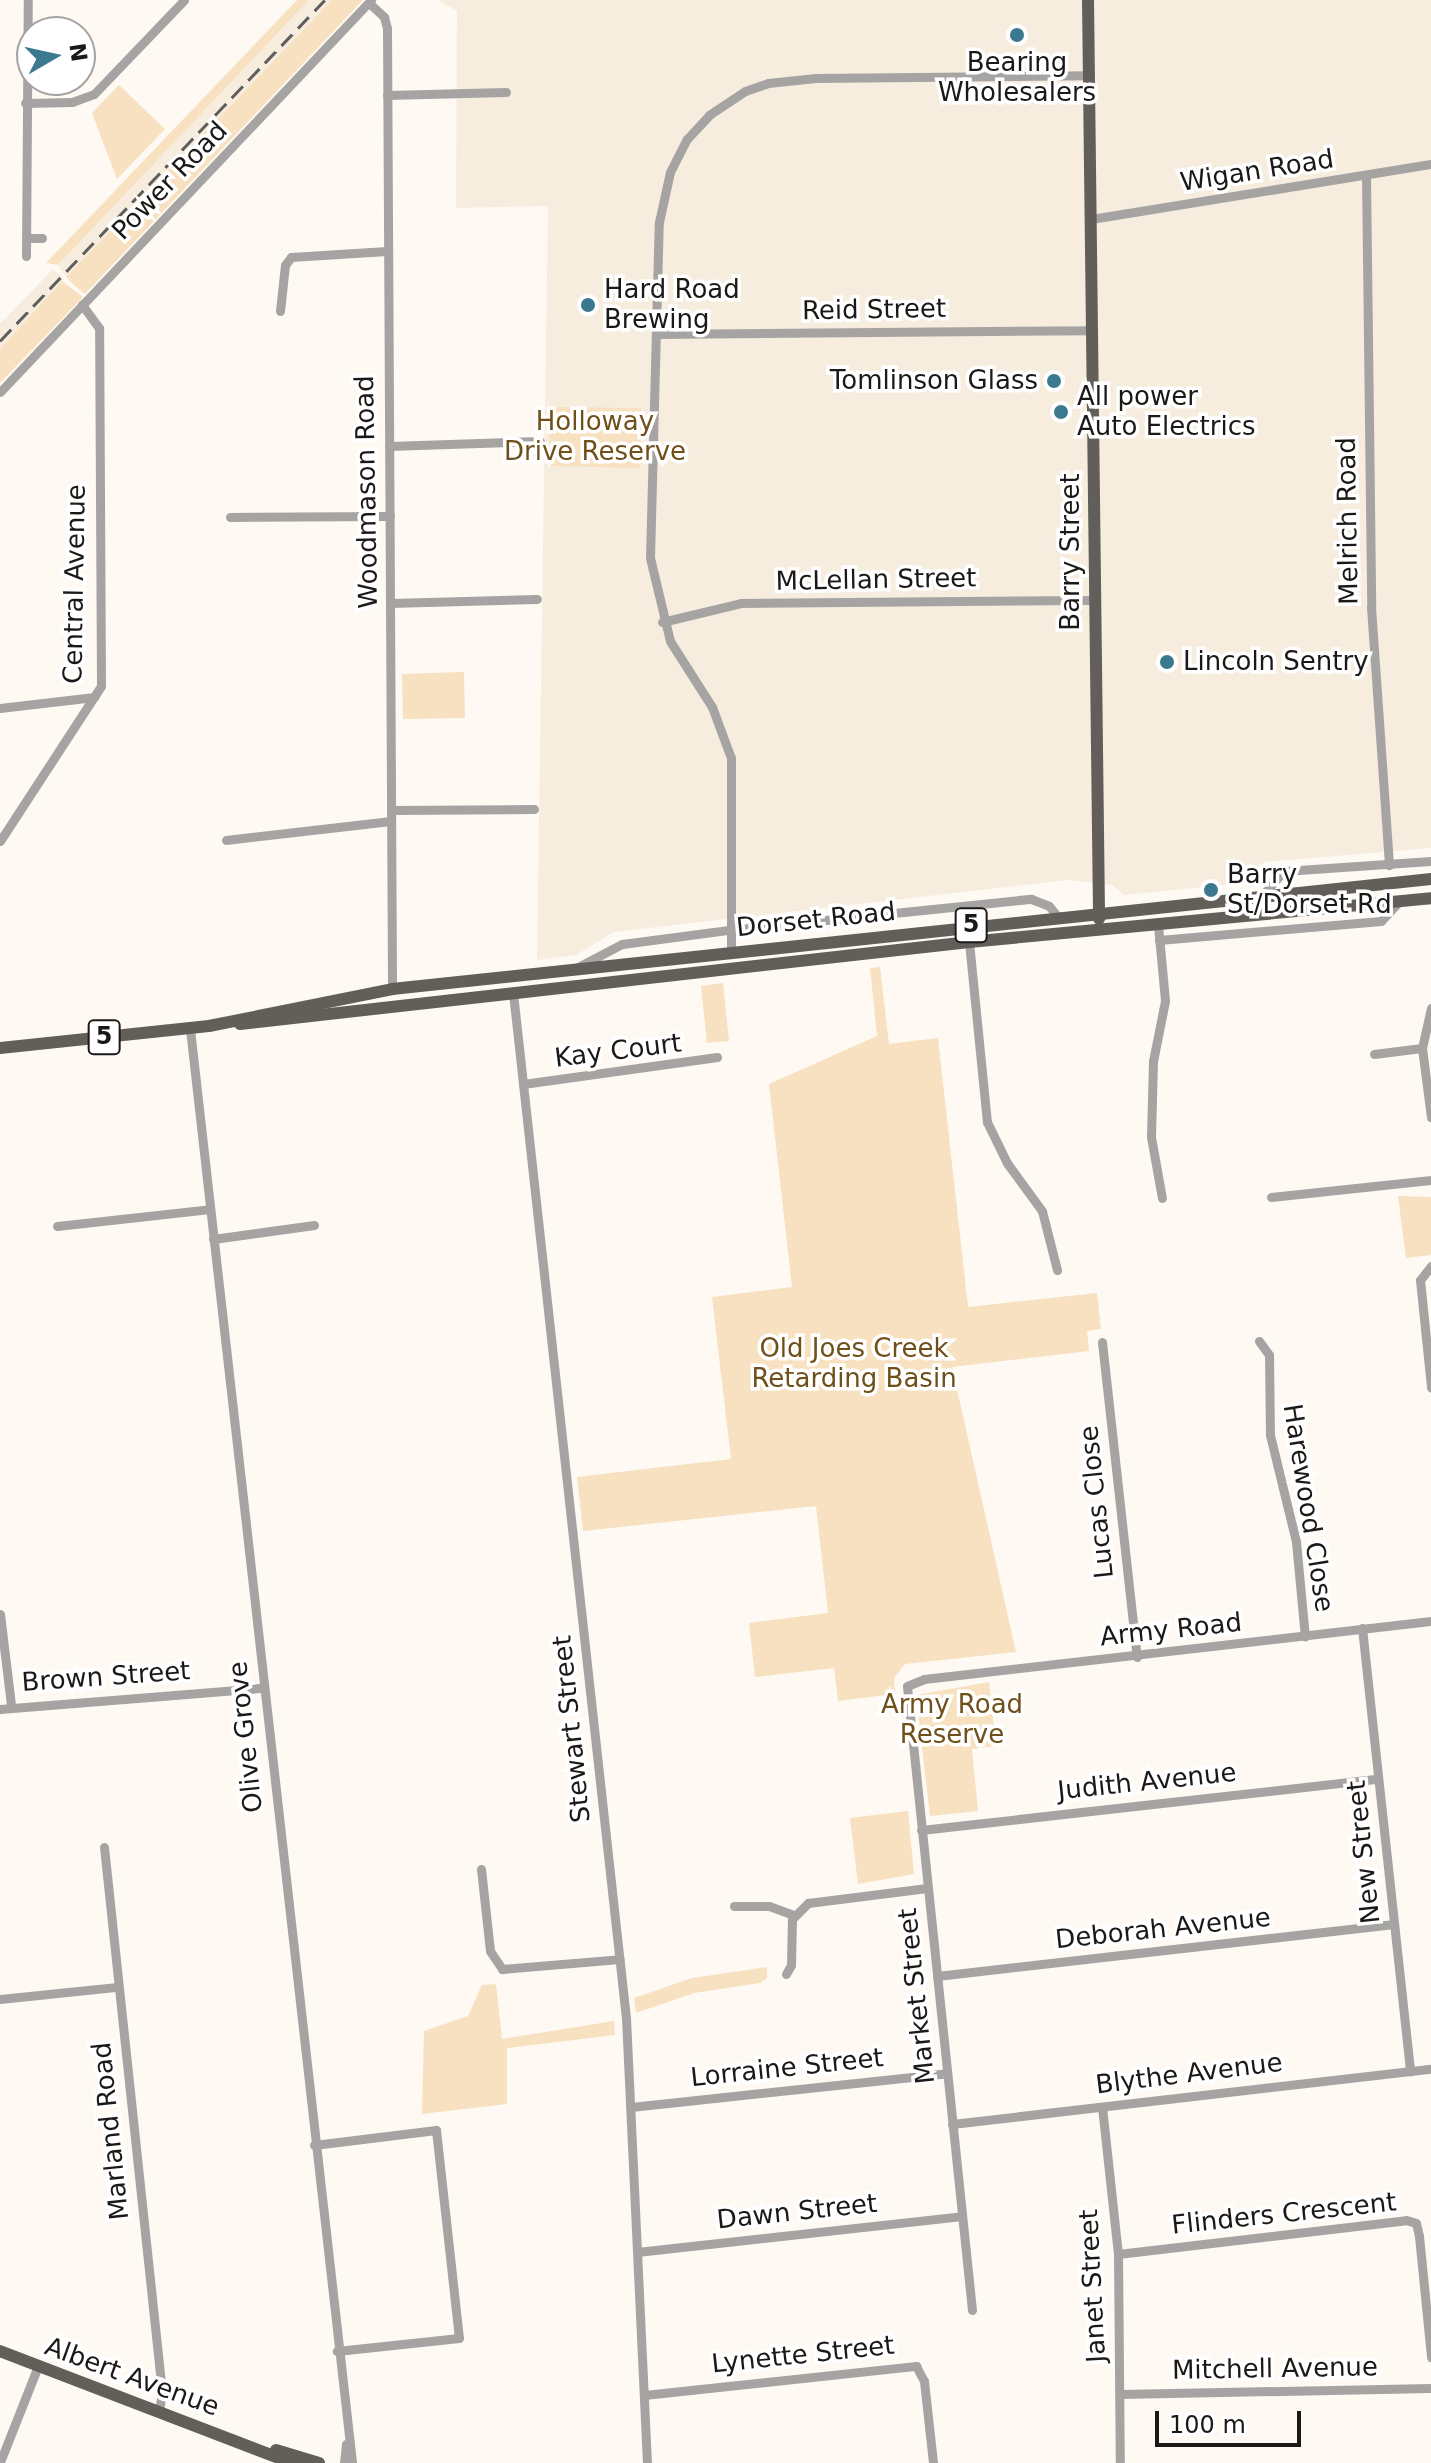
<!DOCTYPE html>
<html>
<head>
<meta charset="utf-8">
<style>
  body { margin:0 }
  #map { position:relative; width:1431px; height:2463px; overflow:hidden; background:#fef9f2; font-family:"DejaVu Sans",sans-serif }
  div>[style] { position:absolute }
  .built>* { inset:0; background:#f6eddf }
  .green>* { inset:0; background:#f7e1c0 }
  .minor>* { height:9px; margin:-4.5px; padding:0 4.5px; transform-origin:4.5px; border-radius:4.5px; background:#a6a4a2 }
  .major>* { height:12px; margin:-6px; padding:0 6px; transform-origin:6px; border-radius:6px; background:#625f5a }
  .rail>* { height:3px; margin-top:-1.5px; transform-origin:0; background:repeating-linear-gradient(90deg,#605d5a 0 16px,transparent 0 24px) }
  .dots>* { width:22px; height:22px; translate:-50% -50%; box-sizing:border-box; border:4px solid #fff; border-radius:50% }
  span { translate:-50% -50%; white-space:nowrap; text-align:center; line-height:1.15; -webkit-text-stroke:7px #fff; paint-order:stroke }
  .shield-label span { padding:2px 6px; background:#fff; border:2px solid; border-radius:6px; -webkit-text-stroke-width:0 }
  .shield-label { font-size:24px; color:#1b1917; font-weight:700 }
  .poi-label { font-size:26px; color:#1b1917 }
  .left { translate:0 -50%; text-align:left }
  .right { translate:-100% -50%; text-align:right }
  .street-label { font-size:26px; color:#1b1917 }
  .park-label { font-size:26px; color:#70501a }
  .north { position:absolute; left:16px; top:16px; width:80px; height:80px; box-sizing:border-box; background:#fff; border:2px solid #a4a3a2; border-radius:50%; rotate:81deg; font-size:22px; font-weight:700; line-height:32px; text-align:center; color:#1b1917 }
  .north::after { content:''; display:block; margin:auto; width:28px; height:36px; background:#3b798f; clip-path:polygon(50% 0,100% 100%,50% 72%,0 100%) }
  .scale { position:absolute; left:1155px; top:2411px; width:146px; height:36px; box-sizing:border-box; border:4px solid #1b1917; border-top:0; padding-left:10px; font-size:24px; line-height:28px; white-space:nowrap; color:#1b1917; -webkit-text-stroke:6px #fff; paint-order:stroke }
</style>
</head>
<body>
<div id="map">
  <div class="built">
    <div style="clip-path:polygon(309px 0,332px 0,66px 277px,58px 265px)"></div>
    <div style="clip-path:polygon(438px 0,1431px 0,1431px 848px,1264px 862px,1263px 881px,1124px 895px,1112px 885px,1068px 880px,614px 932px,576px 955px,537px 960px,548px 206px,456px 208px,457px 11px)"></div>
    <div style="clip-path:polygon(53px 269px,64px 279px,0 349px,0 324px)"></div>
  </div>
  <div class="green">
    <div style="clip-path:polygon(297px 0,309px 0,58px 265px,46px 263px)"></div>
    <div style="clip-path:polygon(332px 0,363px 0,85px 294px,76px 287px,66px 277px)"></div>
    <div style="clip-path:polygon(119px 85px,165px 129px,117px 179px,92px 113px)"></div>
    <div style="clip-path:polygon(62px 281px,83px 297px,0 383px,0 349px)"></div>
    <div style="clip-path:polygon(550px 407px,641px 408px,640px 468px,549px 466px)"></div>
    <div style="clip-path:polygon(464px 672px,465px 718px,403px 719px,402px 674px)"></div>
    <div style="clip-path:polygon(880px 967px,889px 1044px,938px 1038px,968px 1307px,1097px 1293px,1101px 1329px,1087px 1331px,1089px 1351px,952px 1367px,1016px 1652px,905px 1664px,894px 1678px,895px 1694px,838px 1701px,834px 1668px,755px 1677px,749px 1623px,828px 1613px,816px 1506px,583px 1531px,577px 1477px,731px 1459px,712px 1297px,792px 1287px,769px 1084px,877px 1036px,870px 968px)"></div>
    <div style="clip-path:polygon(723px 983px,729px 1041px,707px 1043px,701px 986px)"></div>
    <div style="clip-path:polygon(1398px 1196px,1431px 1197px,1431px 1255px,1406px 1258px)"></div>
    <div style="clip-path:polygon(989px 1682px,996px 1746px,972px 1749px,978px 1811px,930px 1816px,916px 1695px)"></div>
    <div style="clip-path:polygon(908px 1811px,914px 1874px,858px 1884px,850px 1818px)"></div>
    <div style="clip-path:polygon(767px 1967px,767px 1978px,760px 1983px,694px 1993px,636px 2013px,634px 1998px,692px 1978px)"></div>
    <div style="clip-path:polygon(496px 1984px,502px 2039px,614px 2021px,615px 2035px,507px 2048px,507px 2104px,422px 2114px,424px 2031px,468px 2016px,482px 1985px)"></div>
  </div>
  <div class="minor">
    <div style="left:369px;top:3px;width:21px;rotate:43deg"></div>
    <div style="left:384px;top:17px;width:11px;rotate:75deg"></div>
    <div style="left:387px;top:28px;width:961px;rotate:89.7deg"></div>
    <div style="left:387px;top:95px;width:119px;rotate:-1.4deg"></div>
    <div style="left:25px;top:103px;width:47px;rotate:-1.2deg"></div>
    <div style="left:72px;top:102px;width:23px;rotate:-20deg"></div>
    <div style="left:94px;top:94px;width:130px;rotate:-46.2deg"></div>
    <div style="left:1366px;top:176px;width:431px;rotate:89.3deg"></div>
    <div style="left:1371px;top:607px;width:259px;rotate:86deg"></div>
    <div style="left:1091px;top:219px;width:344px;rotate:-9.2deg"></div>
    <div style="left:27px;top:238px;width:15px"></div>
    <div style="left:26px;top:256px;width:256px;rotate:-89.6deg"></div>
    <div style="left:280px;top:311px;width:46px;rotate:-83.8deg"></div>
    <div style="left:285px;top:265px;width:10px;rotate:-53deg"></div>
    <div style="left:291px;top:257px;width:96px;rotate:-3.6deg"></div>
    <div style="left:657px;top:334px;width:435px;rotate:-0.5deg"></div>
    <div style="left:0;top:392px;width:540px;rotate:-46.58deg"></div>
    <div style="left:389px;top:446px;width:151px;rotate:-1.9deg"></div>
    <div style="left:230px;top:517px;width:160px;rotate:-0.4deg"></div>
    <div style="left:390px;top:603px;width:147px;rotate:-1.6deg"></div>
    <div style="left:662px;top:622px;width:81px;rotate:-13.5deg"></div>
    <div style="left:741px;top:603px;width:352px;rotate:-0.5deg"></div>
    <div style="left:0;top:708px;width:95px;rotate:-6.7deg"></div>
    <div style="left:391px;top:810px;width:143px;rotate:-0.4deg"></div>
    <div style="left:226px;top:840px;width:166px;rotate:-6.6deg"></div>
    <div style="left:0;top:841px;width:185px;rotate:-56.9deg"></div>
    <div style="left:101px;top:686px;width:358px;rotate:-90.3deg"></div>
    <div style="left:99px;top:328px;width:29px;rotate:-126deg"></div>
    <div style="left:1262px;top:896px;width:33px;rotate:-49deg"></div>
    <div style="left:1284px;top:871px;width:147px;rotate:-3.9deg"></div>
    <div style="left:1158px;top:925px;width:76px;rotate:84.7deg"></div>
    <div style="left:1165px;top:1001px;width:61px;rotate:101.3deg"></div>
    <div style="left:1153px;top:1061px;width:76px;rotate:91.5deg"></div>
    <div style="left:1151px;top:1137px;width:62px;rotate:79.8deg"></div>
    <div style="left:1159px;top:940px;width:223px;rotate:-4.9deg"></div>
    <div style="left:1381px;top:921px;width:26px;rotate:-47deg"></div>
    <div style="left:969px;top:942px;width:181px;rotate:84.3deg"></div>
    <div style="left:987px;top:1122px;width:46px;rotate:64deg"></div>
    <div style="left:1007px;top:1163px;width:59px;rotate:53.9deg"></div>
    <div style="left:1042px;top:1211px;width:61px;rotate:75.7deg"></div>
    <div style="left:731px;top:951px;width:193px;rotate:-90deg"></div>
    <div style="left:731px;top:758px;width:54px;rotate:-110.4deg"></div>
    <div style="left:712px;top:707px;width:78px;rotate:-122.5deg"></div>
    <div style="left:670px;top:641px;width:85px;rotate:-103.5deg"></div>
    <div style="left:650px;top:558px;width:336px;rotate:-88.5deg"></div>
    <div style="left:659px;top:222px;width:51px;rotate:-77.6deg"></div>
    <div style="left:670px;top:172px;width:37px;rotate:-63deg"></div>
    <div style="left:687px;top:139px;width:33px;rotate:-47deg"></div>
    <div style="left:709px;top:115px;width:43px;rotate:-33.7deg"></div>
    <div style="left:745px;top:91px;width:24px;rotate:-19deg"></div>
    <div style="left:768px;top:83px;width:48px;rotate:-5.9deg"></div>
    <div style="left:816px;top:78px;width:273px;rotate:-0.6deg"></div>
    <div style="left:578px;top:967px;width:50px;rotate:-27.6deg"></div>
    <div style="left:622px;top:944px;width:108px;rotate:-7.5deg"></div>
    <div style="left:729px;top:930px;width:304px;rotate:-5.9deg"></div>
    <div style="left:1031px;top:899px;width:19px;rotate:21deg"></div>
    <div style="left:1049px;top:906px;width:13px;rotate:51deg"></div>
    <div style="left:513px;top:993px;width:1031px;rotate:83.71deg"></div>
    <div style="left:626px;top:2018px;width:445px;rotate:87.3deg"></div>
    <div style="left:1431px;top:1008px;width:41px;rotate:102.7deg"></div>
    <div style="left:1422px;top:1048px;width:70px;rotate:82.6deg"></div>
    <div style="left:190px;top:1029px;width:1443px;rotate:83.55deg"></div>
    <div style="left:1374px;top:1054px;width:48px;rotate:-7.1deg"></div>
    <div style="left:523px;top:1084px;width:196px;rotate:-7.9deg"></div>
    <div style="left:1271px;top:1197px;width:161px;rotate:-6.1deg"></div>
    <div style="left:57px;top:1226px;width:154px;rotate:-6.3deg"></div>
    <div style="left:213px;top:1239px;width:102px;rotate:-7.9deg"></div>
    <div style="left:1431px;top:1266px;width:18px;rotate:128deg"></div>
    <div style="left:1420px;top:1280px;width:108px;rotate:84.1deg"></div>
    <div style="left:1259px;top:1341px;width:17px;rotate:54deg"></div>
    <div style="left:1269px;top:1355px;width:80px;rotate:89.3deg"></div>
    <div style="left:1270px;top:1435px;width:110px;rotate:76.3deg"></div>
    <div style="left:1296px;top:1542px;width:95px;rotate:84.6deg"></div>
    <div style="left:1102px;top:1342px;width:317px;rotate:83.7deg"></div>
    <div style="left:0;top:1614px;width:92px;rotate:83.1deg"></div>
    <div style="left:1362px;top:1628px;width:446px;rotate:83.8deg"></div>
    <div style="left:0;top:1709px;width:264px;rotate:-4.6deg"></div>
    <div style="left:921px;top:1830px;width:459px;rotate:-6.4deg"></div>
    <div style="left:104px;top:1847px;width:548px;rotate:83.93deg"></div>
    <div style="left:162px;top:2392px;width:18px;rotate:99deg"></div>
    <div style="left:481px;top:1869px;width:82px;rotate:83.7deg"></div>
    <div style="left:490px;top:1951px;width:22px;rotate:56deg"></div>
    <div style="left:502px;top:1969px;width:118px;rotate:-4.8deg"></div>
    <div style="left:734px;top:1906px;width:35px"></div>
    <div style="left:769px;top:1906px;width:27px;rotate:20deg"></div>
    <div style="left:786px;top:1974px;width:10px;rotate:-61deg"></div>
    <div style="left:791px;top:1965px;width:46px;rotate:-88.8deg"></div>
    <div style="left:792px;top:1919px;width:23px;rotate:-45deg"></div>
    <div style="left:808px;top:1903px;width:120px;rotate:-7.2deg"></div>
    <div style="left:937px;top:1976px;width:460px;rotate:-6.5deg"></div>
    <div style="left:0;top:1999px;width:118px;rotate:-5.9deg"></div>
    <div style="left:631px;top:2107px;width:318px;rotate:-6.1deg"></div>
    <div style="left:1102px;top:2107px;width:148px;rotate:83.8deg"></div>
    <div style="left:1118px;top:2254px;width:209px;rotate:89.5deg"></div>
    <div style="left:952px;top:2124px;width:482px;rotate:-6.6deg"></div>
    <div style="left:314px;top:2145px;width:123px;rotate:-7deg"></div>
    <div style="left:436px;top:2130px;width:209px;rotate:83.7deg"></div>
    <div style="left:459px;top:2338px;width:123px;rotate:173.9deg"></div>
    <div style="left:637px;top:2252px;width:327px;rotate:-6.3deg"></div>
    <div style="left:1118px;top:2254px;width:290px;rotate:-6.7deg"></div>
    <div style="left:1406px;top:2220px;width:10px;rotate:17deg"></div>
    <div style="left:1416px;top:2223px;width:13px;rotate:77deg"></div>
    <div style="left:1419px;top:2236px;width:122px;rotate:84.3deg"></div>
    <div style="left:972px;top:2310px;width:627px;rotate:-95.95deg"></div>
    <div style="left:907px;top:1686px;width:18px;rotate:-22deg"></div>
    <div style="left:924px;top:1679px;width:510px;rotate:-6.53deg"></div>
    <div style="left:1120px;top:2394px;width:311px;rotate:-1.1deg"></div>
    <div style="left:644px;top:2395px;width:274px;rotate:-6.1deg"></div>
    <div style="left:916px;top:2366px;width:17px;rotate:62deg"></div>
    <div style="left:924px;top:2381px;width:82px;rotate:83.7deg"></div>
    <div style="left:0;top:2462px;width:103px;rotate:-68.4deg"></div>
    <div style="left:344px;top:2463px;width:19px;rotate:-84deg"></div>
  </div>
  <div class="major">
    <div style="left:1088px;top:0;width:919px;rotate:89.31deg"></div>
    <div style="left:240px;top:1024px;width:734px;rotate:-6.42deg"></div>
    <div style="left:969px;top:942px;width:464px;rotate:-5.4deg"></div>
    <div style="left:0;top:1048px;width:210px;rotate:-6deg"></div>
    <div style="left:209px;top:1026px;width:187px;rotate:-11.4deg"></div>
    <div style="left:392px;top:989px;width:1045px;rotate:-6.04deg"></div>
    <div style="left:0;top:2351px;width:313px;rotate:21deg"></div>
    <div style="left:276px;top:2450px;width:45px;rotate:16.8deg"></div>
  </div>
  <div class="rail">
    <div style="left:0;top:341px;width:471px;rotate:-46.4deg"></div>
  </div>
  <div class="dots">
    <div style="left:1017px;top:35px;background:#3b798f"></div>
    <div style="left:588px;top:305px;background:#3b798f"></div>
    <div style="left:1054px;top:381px;background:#3b798f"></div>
    <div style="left:1061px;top:412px;background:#3b798f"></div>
    <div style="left:1167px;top:662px;background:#3b798f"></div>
    <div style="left:1211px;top:890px;background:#3b798f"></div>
  </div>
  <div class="shield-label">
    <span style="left:971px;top:925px">5</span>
    <span style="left:104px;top:1037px">5</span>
  </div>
  <div class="poi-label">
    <span style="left:1017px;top:78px">Bearing<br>Wholesalers</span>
    <span class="left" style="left:604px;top:305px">Hard Road<br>Brewing</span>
    <span class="right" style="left:1038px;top:381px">Tomlinson Glass</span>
    <span class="left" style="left:1077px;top:412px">All power<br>Auto Electrics</span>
    <span class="left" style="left:1183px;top:662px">Lincoln Sentry</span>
    <span class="left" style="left:1227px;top:890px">Barry<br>St/Dorset Rd</span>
  </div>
  <div class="street-label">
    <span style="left:1257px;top:171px;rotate:-9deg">Wigan Road</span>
    <span style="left:170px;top:181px;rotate:-46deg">Power Road</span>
    <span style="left:874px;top:310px;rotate:-1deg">Reid Street</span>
    <span style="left:367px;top:492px;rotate:-91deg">Woodmason Road</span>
    <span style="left:1348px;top:521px;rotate:-91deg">Melrich Road</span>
    <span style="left:1071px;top:552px;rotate:-90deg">Barry Street</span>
    <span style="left:876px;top:580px;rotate:-1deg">McLellan Street</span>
    <span style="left:75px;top:584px;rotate:-89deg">Central Avenue</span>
    <span style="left:816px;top:920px;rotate:-6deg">Dorset Road</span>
    <span style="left:618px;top:1051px;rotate:-7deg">Kay Court</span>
    <span style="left:1097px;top:1502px;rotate:-96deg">Lucas Close</span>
    <span style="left:1308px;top:1508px;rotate:81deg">Harewood Close</span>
    <span style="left:1171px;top:1630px;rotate:-6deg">Army Road</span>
    <span style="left:106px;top:1677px;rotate:-4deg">Brown Street</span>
    <span style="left:572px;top:1729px;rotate:-96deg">Stewart Street</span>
    <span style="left:246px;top:1737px;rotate:-96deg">Olive Grove</span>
    <span style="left:1147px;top:1782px;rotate:-6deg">Judith Avenue</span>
    <span style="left:1364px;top:1852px;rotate:-96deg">New Street</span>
    <span style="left:1163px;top:1929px;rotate:-6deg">Deborah Avenue</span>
    <span style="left:917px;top:1996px;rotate:-96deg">Market Street</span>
    <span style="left:787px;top:2068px;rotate:-6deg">Lorraine Street</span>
    <span style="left:1189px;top:2074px;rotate:-7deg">Blythe Avenue</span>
    <span style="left:111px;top:2131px;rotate:-96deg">Marland Road</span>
    <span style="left:797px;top:2212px;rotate:-6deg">Dawn Street</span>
    <span style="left:1284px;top:2214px;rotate:-6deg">Flinders Crescent</span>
    <span style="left:1093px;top:2286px;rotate:-93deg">Janet Street</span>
    <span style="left:803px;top:2355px;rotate:-6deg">Lynette Street</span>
    <span style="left:1275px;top:2369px;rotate:-1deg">Mitchell Avenue</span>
    <span style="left:132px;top:2377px;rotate:20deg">Albert Avenue</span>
  </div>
  <div class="park-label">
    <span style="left:595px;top:437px">Holloway<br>Drive Reserve</span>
    <span style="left:854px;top:1364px">Old Joes Creek<br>Retarding Basin</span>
    <span style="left:952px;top:1720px">Army Road<br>Reserve</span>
  </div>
  <div class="north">N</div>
  <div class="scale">100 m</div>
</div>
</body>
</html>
